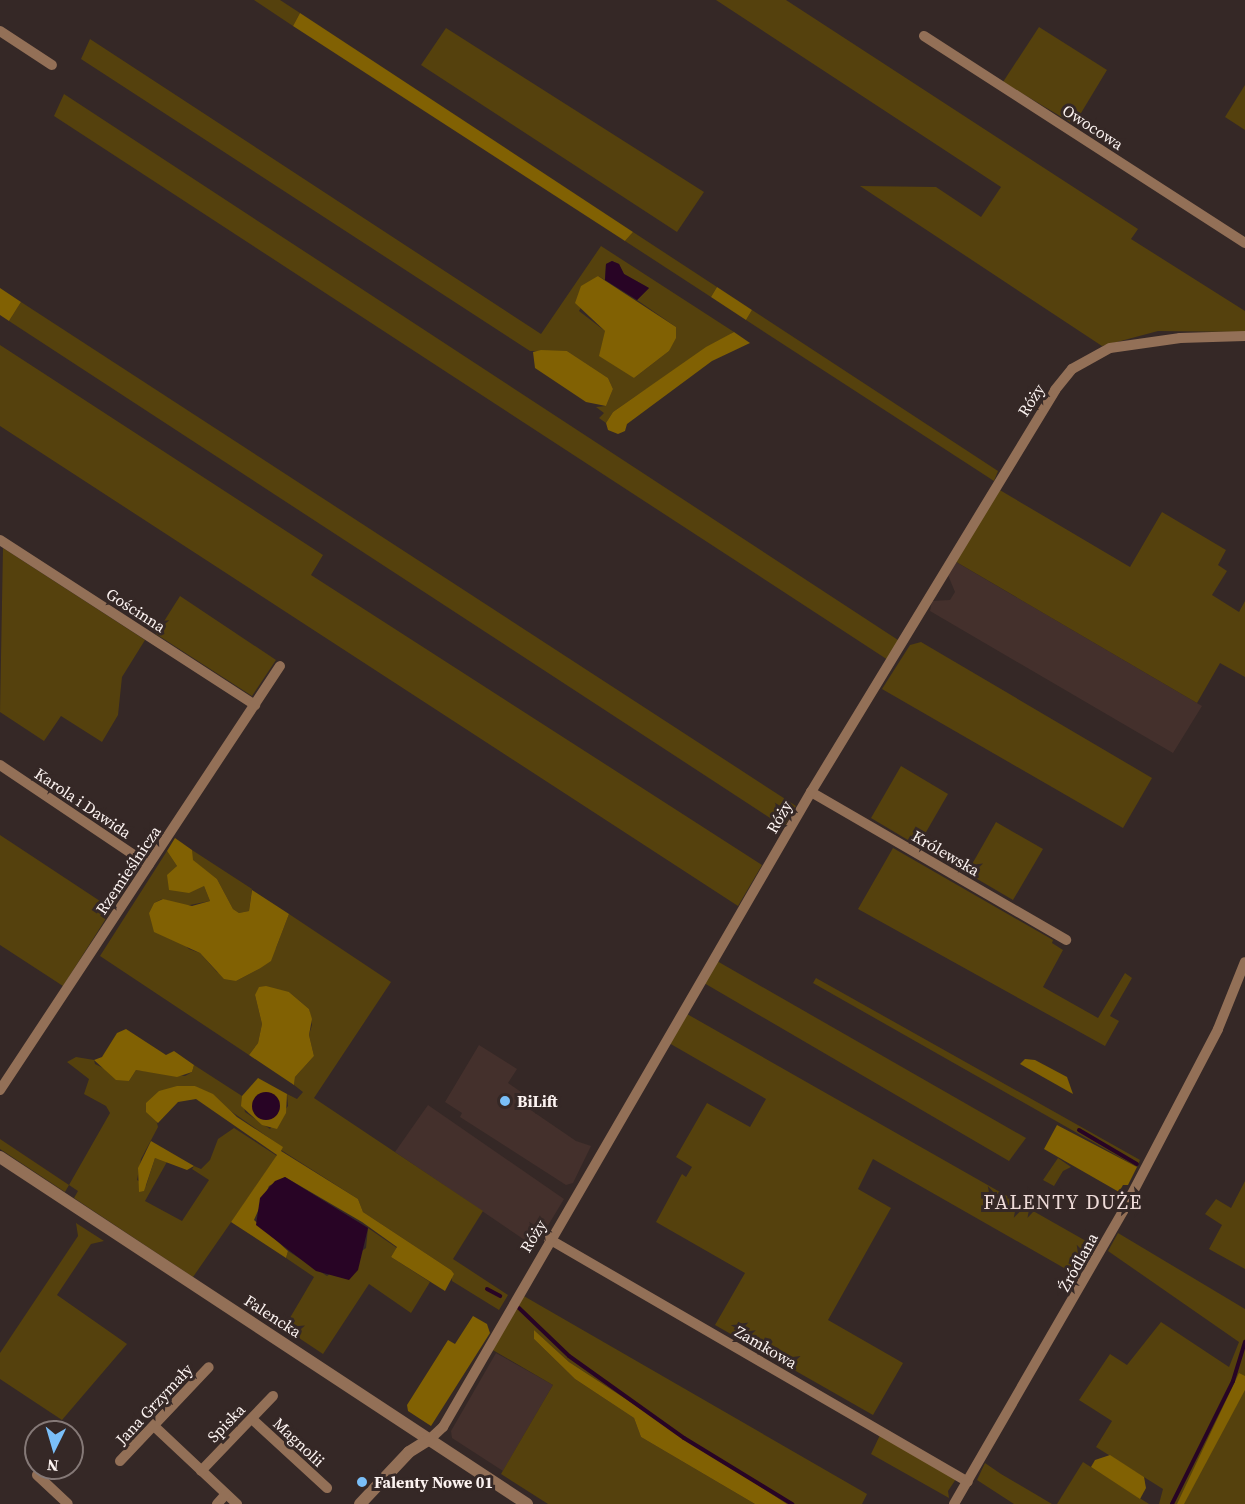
<!DOCTYPE html>
<html>
<head>
<meta charset="utf-8">
<style>
  body { margin:0 }
  #map { position:relative; width:1245px; height:1504px; overflow:hidden; background:#352826; font-family:"Source Serif 4",serif }
  div>[style] { position:absolute }
  .built>* { inset:0; background:#44302c }
  .green>* { inset:0; background:#55410d }
  .forest>* { inset:0; background:#816103 }
  .water>* { inset:0; background:#280425 }
  .round { border-radius:50% }
  .stream>* { height:4px; margin:-2px; padding:0 2px; transform-origin:2px; border-radius:2px; background:#280425 }
  .minor>* { height:10px; margin:-5px; padding:0 5px; transform-origin:5px; border-radius:5px; background:#937057 }
  .tertiary>* { height:12px; margin:-6px; padding:0 6px; transform-origin:6px; border-radius:6px; background:#937057 }
  .dots>* { width:16px; height:16px; translate:-50% -50%; box-sizing:border-box; border:3px solid #352826; border-radius:50% }
  span { translate:-50% -50%; white-space:nowrap; text-align:center; line-height:1.15; -webkit-text-stroke:6px #352826; paint-order:stroke }
  .street-label { font-size:16px; color:#fcf3f1 }
  .poi-label { font-size:16px; color:#fcf3f1; font-weight:700 }
  .left { translate:0 -50%; text-align:left }
  .quarter-label { font-size:20px; color:#eedbd8; letter-spacing:1.5px }
  .north { position:absolute; left:24px; top:1420px; width:60px; height:60px; box-sizing:border-box; background:#352826; border:2px solid #857977; border-radius:50%; rotate:185deg; font-size:16px; font-weight:700; line-height:24px; text-align:center; color:#fcf3f1 }
  .north::after { content:''; display:block; margin:auto; width:21px; height:27px; background:#7abff8; clip-path:polygon(50% 0,100% 100%,50% 72%,0 100%) }
</style>
</head>
<body>
<div id="map">
  <div class="built">
    <div style="clip-path:polygon(956px 562px,1202px 706px,1173px 753px,930px 611px,932px 601px,950px 600px,955px 592px,948px 575px)"></div>
    <div style="clip-path:polygon(479px 1045px,517px 1069px,508px 1083px,521px 1092px,516px 1100px,576px 1141px,591px 1146px,573px 1183px,566px 1185px,460px 1117px,462px 1113px,445px 1102px)"></div>
    <div style="clip-path:polygon(428px 1105px,564px 1199px,535px 1247px,395px 1152px)"></div>
    <div style="clip-path:polygon(496px 1353px,553px 1385px,503px 1471px,452px 1438px,451px 1431px)"></div>
  </div>
  <div class="green">
    <div style="clip-path:polygon(254px 0,280px 0,300px 13px,293px 26px)"></div>
    <div style="clip-path:polygon(716px 0,786px 0,1138px 229px,1131px 239px,1245px 311px,1245px 332px,1158px 331px,1102px 346px,860px 186px,936px 187px,981px 217px,1001px 187px)"></div>
    <div style="clip-path:polygon(1039px 27px,1107px 70px,1078px 118px,1070px 122px,1003px 82px)"></div>
    <div style="clip-path:polygon(446px 28px,704px 192px,677px 232px,421px 65px)"></div>
    <div style="clip-path:polygon(evenodd,90px 39px,541px 334px,601px 246px,734px 332px,636px 396px,613px 412px,606px 423px,599px 418px,604px 413px,596px 407px,606px 406px,613px 389px,608px 378px,567px 351px,530px 351px,81px 59px,90px 39px,612px 261px,619px 264px,624px 274px,649px 288px,637px 300px,676px 327px,669px 351px,634px 378px,605px 331px,579px 311px,598px 276px,605px 280px,606px 264px,612px 261px)"></div>
    <div style="clip-path:polygon(1245px 85px,1245px 130px,1225px 117px)"></div>
    <div style="clip-path:polygon(64px 94px,898px 640px,888px 660px,54px 116px)"></div>
    <div style="clip-path:polygon(633px 232px,717px 287px,711px 297px,625px 241px)"></div>
    <div style="clip-path:polygon(21px 302px,796px 806px,784px 827px,9px 321px)"></div>
    <div style="clip-path:polygon(752px 310px,998px 471px,994px 481px,746px 320px)"></div>
    <div style="clip-path:polygon(0 345px,323px 555px,311px 575px,762px 865px,738px 906px,0 426px)"></div>
    <div style="clip-path:polygon(998px 489px,1130px 567px,1162px 512px,1226px 550px,1218px 565px,1227px 571px,1212px 595px,1239px 612px,1245px 601px,1245px 677px,1220px 663px,1197px 703px,953px 560px)"></div>
    <div style="clip-path:polygon(3px 548px,145px 640px,122px 677px,118px 715px,102px 742px,61px 716px,44px 741px,0 712px)"></div>
    <div style="clip-path:polygon(180px 596px,276px 660px,252px 696px,156px 634px)"></div>
    <div style="clip-path:polygon(921px 642px,1152px 778px,1123px 828px,882px 689px,910px 645px)"></div>
    <div style="clip-path:polygon(901px 766px,948px 794px,918px 846px,871px 818px)"></div>
    <div style="clip-path:polygon(996px 822px,1043px 849px,1013px 900px,967px 873px)"></div>
    <div style="clip-path:polygon(0 835px,112px 909px,63px 986px,0 945px)"></div>
    <div style="clip-path:polygon(893px 848px,1053px 940px,1052px 943px,1063px 950px,1043px 987px,1098px 1018px,1125px 973px,1132px 978px,1110px 1016px,1119px 1021px,1105px 1046px,858px 909px)"></div>
    <div style="clip-path:polygon(192px 850px,252px 889px,249px 911px,239px 913px,233px 909px,217px 879px,192px 860px)"></div>
    <div style="clip-path:polygon(167px 851px,177px 866px,174px 871px,204px 886px,210px 901px,185px 906px,162px 899px,154px 903px,149px 913px,189px 949px,200px 953px,217px 972px,236px 981px,259px 969px,276px 948px,289px 914px,391px 982px,314px 1098px,483px 1211px,453px 1259px,508px 1295px,499px 1310px,452px 1281px,451px 1270px,363px 1212px,358px 1199px,281px 1150px,282px 1147px,195px 1086px,156px 1119px,158px 1127px,141px 1159px,137px 1180px,146px 1186px,155px 1158px,168px 1160px,145px 1201px,182px 1221px,209px 1180px,192px 1169px,194px 1166px,201px 1169px,210px 1160px,218px 1139px,234px 1128px,277px 1156px,193px 1277px,74px 1198px,78px 1191px,69px 1185px,65px 1192px,0 1149px,0 1139px,69px 1185px,110px 1113px,106px 1106px,84px 1094px,89px 1079px,67px 1062px,76px 1057px,94px 1060px,95px 1064px,129px 1081px,136px 1070px,185px 1076px,192px 1072px,194px 1065px,242px 1096px,245px 1112px,270px 1129px,288px 1106px,287px 1094px,297px 1099px,303px 1092px,294px 1085px,295px 1077px,314px 1056px,309px 1035px,312px 1025px,309px 1009px,289px 992px,255px 995px,262px 1024px,258px 1043px,249px 1055px,100px 956px)"></div>
    <div style="clip-path:polygon(717px 961px,1026px 1138px,1009px 1161px,704px 983px)"></div>
    <div style="clip-path:polygon(816px 978px,1140px 1160px,1137px 1167px,813px 983px)"></div>
    <div style="clip-path:polygon(687px 1014px,1093px 1245px,1078px 1276px,873px 1159px,858px 1189px,891px 1208px,828px 1320px,903px 1363px,873px 1415px,715px 1325px,745px 1273px,656px 1222px,682px 1174px,686px 1177px,692px 1167px,676px 1157px,707px 1103px,750px 1127px,766px 1099px,669px 1043px)"></div>
    <div style="clip-path:polygon(1058px 1158px,1071px 1167px,1063px 1171px,1054px 1186px,1043px 1180px)"></div>
    <div style="clip-path:polygon(1245px 1181px,1245px 1269px,1209px 1249px,1222px 1225px,1205px 1214px,1216px 1199px,1231px 1208px)"></div>
    <div style="clip-path:polygon(76px 1223px,104px 1241px,91px 1244px,57px 1295px,127px 1344px,62px 1420px,0 1379px,0 1353px,78px 1236px)"></div>
    <div style="clip-path:polygon(368px 1228px,397px 1248px,391px 1257px,430px 1282px,411px 1313px,369px 1284px,323px 1354px,284px 1328px,314px 1277px,286px 1258px,288px 1251px,327px 1276px,366px 1248px)"></div>
    <div style="clip-path:polygon(1118px 1233px,1245px 1309px,1245px 1504px,1159px 1504px,1163px 1489px,1096px 1447px,1112px 1421px,1079px 1400px,1110px 1354px,1127px 1365px,1161px 1322px,1229px 1367px,1239px 1342px,1108px 1251px)"></div>
    <div style="clip-path:polygon(522px 1295px,867px 1494px,862px 1504px,787px 1504px,569px 1362px,534px 1330px,534px 1339px,575px 1379px,634px 1418px,641px 1437px,755px 1504px,548px 1504px,501px 1474px,553px 1385px,491px 1349px)"></div>
    <div style="clip-path:polygon(880px 1435px,956px 1479px,948px 1491px,949px 1498px,871px 1454px)"></div>
    <div style="clip-path:polygon(1083px 1462px,1149px 1504px,1057px 1504px)"></div>
    <div style="clip-path:polygon(985px 1463px,1001px 1474px,1052px 1504px,1014px 1504px,977px 1480px)"></div>
  </div>
  <div class="forest">
    <div style="clip-path:polygon(300px 13px,633px 232px,625px 241px,293px 26px)"></div>
    <div style="clip-path:polygon(598px 276px,676px 327px,676px 338px,669px 351px,634px 378px,599px 356px,605px 331px,575px 303px,581px 286px)"></div>
    <div style="clip-path:polygon(717px 287px,752px 310px,746px 320px,711px 297px)"></div>
    <div style="clip-path:polygon(0 288px,21px 302px,9px 321px,0 315px)"></div>
    <div style="clip-path:polygon(734px 332px,750px 343px,712px 361px,627px 424px,625px 431px,618px 434px,608px 430px,606px 423px,613px 412px,706px 347px)"></div>
    <div style="clip-path:polygon(541px 350px,567px 351px,608px 378px,613px 389px,606px 406px,586px 402px,535px 368px,533px 352px)"></div>
    <div style="clip-path:polygon(175px 838px,192px 850px,193px 860px,217px 879px,233px 909px,239px 913px,249px 911px,252px 890px,289px 914px,271px 961px,259px 969px,236px 981px,224px 979px,200px 953px,154px 932px,149px 913px,154px 903px,163px 899px,192px 906px,210px 901px,204px 886px,189px 893px,169px 890px,167px 875px,177px 866px,167px 851px)"></div>
    <div style="clip-path:polygon(266px 986px,289px 992px,309px 1009px,312px 1019px,309px 1035px,314px 1056px,295px 1077px,294px 1085px,249px 1055px,258px 1043px,262px 1024px,255px 995px,259px 987px)"></div>
    <div style="clip-path:polygon(126px 1029px,166px 1055px,174px 1051px,194px 1065px,192px 1072px,177px 1077px,136px 1070px,129px 1081px,116px 1080px,94px 1060px,102px 1057px,117px 1033px)"></div>
    <div style="clip-path:polygon(1025px 1059px,1035px 1060px,1067px 1077px,1073px 1094px,1020px 1064px)"></div>
    <div style="clip-path:polygon(258px 1078px,287px 1094px,286px 1113px,277px 1129px,262px 1125px,241px 1106px,242px 1096px)"></div>
    <div style="clip-path:polygon(177px 1086px,195px 1086px,213px 1094px,237px 1117px,283px 1147px,281px 1151px,358px 1199px,363px 1212px,451px 1270px,454px 1274px,445px 1291px,391px 1257px,397px 1247px,362px 1222px,285px 1177px,269px 1186px,254px 1220px,288px 1251px,286px 1258px,231px 1222px,277px 1155px,196px 1099px,178px 1102px,158px 1123px,146px 1112px,146px 1103px,159px 1091px)"></div>
    <div style="clip-path:polygon(1057px 1125px,1137px 1167px,1128px 1185px,1123px 1185px,1119px 1192px,1044px 1149px)"></div>
    <div style="clip-path:polygon(151px 1141px,194px 1166px,187px 1170px,155px 1158px,144px 1191px,139px 1192px,138px 1168px)"></div>
    <div style="clip-path:polygon(473px 1316px,487px 1324px,490px 1333px,431px 1426px,408px 1411px,407px 1405px,448px 1340px,455px 1344px)"></div>
    <div style="clip-path:polygon(534px 1330px,569px 1362px,787px 1504px,755px 1504px,641px 1437px,634px 1418px,575px 1379px,534px 1339px)"></div>
    <div style="clip-path:polygon(1239px 1373px,1245px 1376px,1245px 1390px,1184px 1504px,1177px 1504px)"></div>
    <div style="clip-path:polygon(1110px 1455px,1144px 1477px,1146px 1488px,1140px 1499px,1091px 1467px,1095px 1460px)"></div>
  </div>
  <div class="water">
    <div style="clip-path:polygon(612px 261px,619px 264px,624px 274px,649px 288px,637px 300px,605px 280px,606px 264px)"></div>
    <div class="round" style="left:252px;top:1092px;width:28px;height:28px"></div>
    <div style="clip-path:polygon(285px 1177px,368px 1228px,358px 1270px,349px 1280px,316px 1271px,256px 1225px,260px 1198px,275px 1181px)"></div>
  </div>
  <div class="stream">
    <div style="left:1079px;top:1130px;width:67px;rotate:30.4deg"></div>
    <div style="left:487px;top:1289px;width:15px;rotate:28deg"></div>
    <div style="left:519px;top:1308px;width:69px;rotate:43.8deg"></div>
    <div style="left:569px;top:1356px;width:141px;rotate:35.5deg"></div>
    <div style="left:684px;top:1438px;width:127px;rotate:31.4deg"></div>
    <div style="left:1172px;top:1504px;width:137px;rotate:-63.6deg"></div>
    <div style="left:1233px;top:1381px;width:41px;rotate:-72.9deg"></div>
  </div>
  <div class="minor">
    <div style="left:0;top:31px;width:62px;rotate:33.2deg"></div>
    <div style="left:924px;top:36px;width:382px;rotate:32.8deg"></div>
    <div style="left:0;top:540px;width:304px;rotate:32.9deg"></div>
    <div style="left:0;top:765px;width:179px;rotate:33.9deg"></div>
    <div style="left:811px;top:792px;width:295px;rotate:30.1deg"></div>
    <div style="left:0;top:1090px;width:508px;rotate:-56.56deg"></div>
    <div style="left:549px;top:1239px;width:484px;rotate:30.1deg"></div>
    <div style="left:252px;top:1419px;width:102px;rotate:42.6deg"></div>
    <div style="left:154px;top:1426px;width:114px;rotate:43.2deg"></div>
    <div style="left:430px;top:1439px;width:18px;rotate:-43deg"></div>
    <div style="left:443px;top:1427px;width:734px;rotate:-59.91deg"></div>
    <div style="left:811px;top:792px;width:470px;rotate:-58.7deg"></div>
    <div style="left:1055px;top:390px;width:27px;rotate:-51deg"></div>
    <div style="left:1072px;top:369px;width:43px;rotate:-28.9deg"></div>
    <div style="left:1110px;top:348px;width:71px;rotate:-8.1deg"></div>
    <div style="left:1180px;top:338px;width:65px;rotate:-1.8deg"></div>
    <div style="left:120px;top:1461px;width:129px;rotate:-46.6deg"></div>
    <div style="left:201px;top:1471px;width:104px;rotate:-46.2deg"></div>
    <div style="left:37px;top:1475px;width:42px;rotate:43.1deg"></div>
    <div style="left:217px;top:1504px;width:13px;rotate:-48deg"></div>
    <div style="left:954px;top:1504px;width:338px;rotate:-60deg"></div>
    <div style="left:1123px;top:1211px;width:205px;rotate:-62.4deg"></div>
    <div style="left:1218px;top:1029px;width:72px;rotate:-68.1deg"></div>
  </div>
  <div class="tertiary">
    <div style="left:0;top:1157px;width:631px;rotate:33.36deg"></div>
    <div style="left:360px;top:1504px;width:71px;rotate:-46.7deg"></div>
    <div style="left:409px;top:1452px;width:25px;rotate:-32deg"></div>
  </div>
  <div class="dots">
    <div style="left:505px;top:1101px;background:#7abff8"></div>
    <div style="left:362px;top:1482px;background:#7abff8"></div>
  </div>
  <div class="street-label">
    <span style="left:1093px;top:127px;rotate:33deg">Owocowa</span>
    <span style="left:1031px;top:400px;rotate:-57deg">Róży</span>
    <span style="left:136px;top:610px;rotate:33deg">Gościnna</span>
    <span style="left:83px;top:803px;rotate:34deg">Karola i Dawida</span>
    <span style="left:779px;top:817px;rotate:-60deg">Róży</span>
    <span style="left:946px;top:853px;rotate:30deg">Królewska</span>
    <span style="left:128px;top:870px;rotate:-56deg">Rzemieślnicza</span>
    <span style="left:533px;top:1236px;rotate:-59deg">Róży</span>
    <span style="left:1078px;top:1262px;rotate:-61deg">Źródlana</span>
    <span style="left:273px;top:1316px;rotate:33deg">Falencka</span>
    <span style="left:766px;top:1347px;rotate:30deg">Zamkowa</span>
    <span style="left:154px;top:1404px;rotate:-47deg">Jana Grzymały</span>
    <span style="left:226px;top:1423px;rotate:-46deg">Spiska</span>
    <span style="left:299px;top:1442px;rotate:43deg">Magnolii</span>
  </div>
  <div class="poi-label">
    <span class="left" style="left:517px;top:1101px">BiLift</span>
    <span class="left" style="left:374px;top:1482px">Falenty Nowe 01</span>
  </div>
  <div class="quarter-label">
    <span style="left:1063px;top:1202px">FALENTY DUŻE</span>
  </div>
  <div class="north">N</div>
</div>
</body>
</html>
